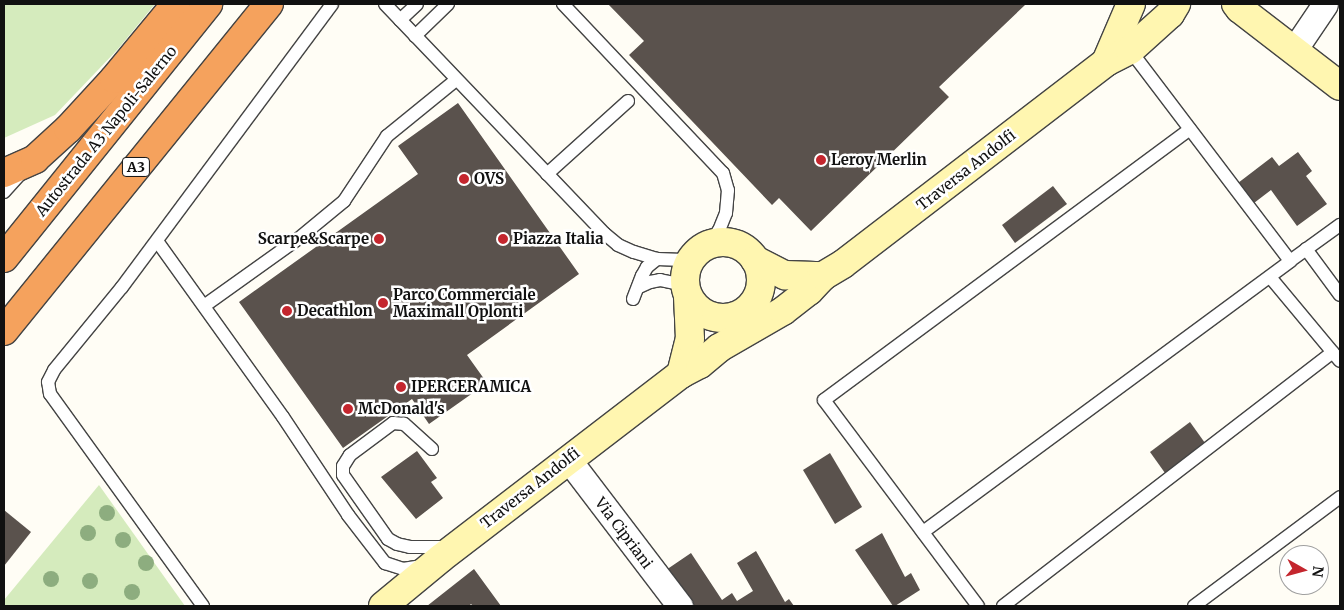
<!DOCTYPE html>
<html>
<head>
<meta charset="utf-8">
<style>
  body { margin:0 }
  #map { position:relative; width:1344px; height:610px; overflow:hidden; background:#fffdf5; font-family:Merriweather,serif }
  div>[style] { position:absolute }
  .green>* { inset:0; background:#d5ebbd }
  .building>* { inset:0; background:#5a524d }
  .roads { filter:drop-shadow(1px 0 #444) drop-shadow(-1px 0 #444) drop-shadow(0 1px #444) drop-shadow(0 -1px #444) }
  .lane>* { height:12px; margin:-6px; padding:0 6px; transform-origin:6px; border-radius:6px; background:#fff }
  .street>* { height:25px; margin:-12.5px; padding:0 12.5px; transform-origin:12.5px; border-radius:12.5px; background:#fff }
  .secondary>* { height:28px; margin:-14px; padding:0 14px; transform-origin:14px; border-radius:14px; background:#fff6b0 }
  .secondary>.ring { margin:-14px; padding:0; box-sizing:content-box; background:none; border:28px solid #fff6b0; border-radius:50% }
  .highway>* { height:28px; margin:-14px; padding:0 14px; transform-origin:14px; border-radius:14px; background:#f5a25d }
  .trees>* { width:16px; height:16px; margin:-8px; border-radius:50%; background:#8dad7f }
  .dots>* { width:14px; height:14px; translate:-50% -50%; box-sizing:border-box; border:2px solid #fff; border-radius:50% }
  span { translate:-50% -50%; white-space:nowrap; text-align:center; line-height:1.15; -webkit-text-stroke:5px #fff; paint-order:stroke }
  .shield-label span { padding:1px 4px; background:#fff; border:1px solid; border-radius:4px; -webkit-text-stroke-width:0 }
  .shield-label { font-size:14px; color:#111; font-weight:700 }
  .street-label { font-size:15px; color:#111 }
  .poi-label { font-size:15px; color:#111; font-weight:700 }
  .left { translate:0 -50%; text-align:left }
  .right { translate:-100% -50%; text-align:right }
  .frame { position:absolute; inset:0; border:5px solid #111; pointer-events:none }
  .north { position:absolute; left:1279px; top:545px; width:50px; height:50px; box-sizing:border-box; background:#fff; border:1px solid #a0a0a0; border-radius:50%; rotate:97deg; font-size:14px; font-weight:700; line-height:20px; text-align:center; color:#111 }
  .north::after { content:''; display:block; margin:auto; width:18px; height:22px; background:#c4262e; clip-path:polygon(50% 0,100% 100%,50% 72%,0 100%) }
</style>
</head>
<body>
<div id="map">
  <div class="green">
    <div style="clip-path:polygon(4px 4px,155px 4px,118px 49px,55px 115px,4px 138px)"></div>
    <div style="clip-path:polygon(99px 485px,185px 606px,4px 606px,4px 600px)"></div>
  </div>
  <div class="building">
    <div style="clip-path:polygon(608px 4px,1023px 4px,1025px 5px,939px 87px,949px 97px,811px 231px,779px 198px,772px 205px,629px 55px,644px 41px)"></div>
    <div style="clip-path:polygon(458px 103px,579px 274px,467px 355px,487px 383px,429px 424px,412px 399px,343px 448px,239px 302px,418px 174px,398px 146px)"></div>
    <div style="clip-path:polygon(1298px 152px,1312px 171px,1306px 176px,1327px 204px,1297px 226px,1271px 190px,1254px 203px,1238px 183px,1272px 157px,1279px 166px)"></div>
    <div style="clip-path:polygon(1053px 186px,1067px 204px,1015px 243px,1002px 225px)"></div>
    <div style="clip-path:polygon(1190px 422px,1205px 443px,1165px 473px,1150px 452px)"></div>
    <div style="clip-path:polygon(417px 451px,437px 478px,431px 482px,443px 498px,416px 519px,381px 477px)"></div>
    <div style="clip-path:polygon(830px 453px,862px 507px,835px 524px,803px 470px)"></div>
    <div style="clip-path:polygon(4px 510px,31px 532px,4px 566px)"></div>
    <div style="clip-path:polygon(882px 533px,905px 577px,911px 573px,920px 590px,895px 606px,893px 606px,855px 550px)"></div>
    <div style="clip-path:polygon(756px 551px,785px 602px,789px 599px,794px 606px,693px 606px,666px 570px,691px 553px,722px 600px,732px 593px,737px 601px,753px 591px,737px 563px)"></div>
    <div style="clip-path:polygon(474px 569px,501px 606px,473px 606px,471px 604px,469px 606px,427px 606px)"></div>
  </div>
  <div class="roads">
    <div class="lane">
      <div style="left:385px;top:4px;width:318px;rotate:46.3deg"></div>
      <div style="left:605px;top:234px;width:17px;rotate:40deg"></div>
      <div style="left:618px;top:245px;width:17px;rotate:24deg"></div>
      <div style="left:634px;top:252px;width:24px;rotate:17deg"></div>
      <div style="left:657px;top:259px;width:33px;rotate:2deg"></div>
      <div style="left:563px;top:4px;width:233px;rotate:46.6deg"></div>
      <div style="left:723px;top:173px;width:18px;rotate:74deg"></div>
      <div style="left:728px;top:190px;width:23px;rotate:95deg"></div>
      <div style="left:726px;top:213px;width:18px;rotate:112deg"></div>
      <div style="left:719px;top:230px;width:17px;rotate:123deg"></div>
      <div style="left:400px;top:20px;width:23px;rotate:-43deg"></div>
      <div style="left:415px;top:36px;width:46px;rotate:-44.1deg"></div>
      <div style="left:1130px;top:50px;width:265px;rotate:52.8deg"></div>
      <div style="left:1290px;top:261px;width:62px;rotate:-35.8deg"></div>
      <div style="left:547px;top:174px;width:109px;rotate:-42deg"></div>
      <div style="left:4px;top:192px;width:25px;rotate:-48deg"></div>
      <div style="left:157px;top:241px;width:216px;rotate:54.4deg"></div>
      <div style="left:283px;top:417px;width:118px;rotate:56.4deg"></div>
      <div style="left:348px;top:515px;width:61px;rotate:52.4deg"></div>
      <div style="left:385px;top:563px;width:19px;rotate:18deg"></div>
      <div style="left:403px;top:569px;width:18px;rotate:-9deg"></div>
      <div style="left:1306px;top:249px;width:57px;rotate:53.5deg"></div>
      <div style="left:1270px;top:277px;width:109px;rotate:50.2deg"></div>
      <div style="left:639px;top:287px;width:12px;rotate:-24deg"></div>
      <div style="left:650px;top:282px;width:10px;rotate:-11deg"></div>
      <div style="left:660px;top:280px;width:25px;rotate:12deg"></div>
      <div style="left:633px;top:299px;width:25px;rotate:-69deg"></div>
      <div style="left:642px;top:276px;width:10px;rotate:-61deg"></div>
      <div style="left:647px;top:267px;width:13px;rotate:-39deg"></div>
      <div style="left:204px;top:306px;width:115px;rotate:-35.5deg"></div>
      <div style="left:298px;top:239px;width:60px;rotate:-39.6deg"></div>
      <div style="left:344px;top:201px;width:78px;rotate:-56.5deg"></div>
      <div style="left:387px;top:136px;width:89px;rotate:-39.1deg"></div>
      <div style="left:432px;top:449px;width:38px;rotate:-138deg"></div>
      <div style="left:404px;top:424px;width:11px;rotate:-175deg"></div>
      <div style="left:393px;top:423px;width:54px;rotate:143.3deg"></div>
      <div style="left:350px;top:455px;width:13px;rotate:122deg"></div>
      <div style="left:343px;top:466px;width:9px;rotate:90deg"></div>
      <div style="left:343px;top:475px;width:78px;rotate:54.9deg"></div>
      <div style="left:388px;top:539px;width:10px;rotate:29deg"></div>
      <div style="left:397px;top:544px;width:13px;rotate:13deg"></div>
      <div style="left:410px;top:547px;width:40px"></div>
      <div style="left:923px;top:532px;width:456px;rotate:-36.4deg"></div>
      <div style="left:203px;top:606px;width:261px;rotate:-125.8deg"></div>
      <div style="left:50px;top:394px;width:12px;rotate:-99deg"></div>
      <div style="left:48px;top:382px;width:13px;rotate:-63deg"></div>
      <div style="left:54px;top:370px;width:107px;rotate:-50.7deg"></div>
      <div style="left:122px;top:287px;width:352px;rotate:-53.4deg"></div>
      <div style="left:978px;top:606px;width:257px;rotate:-126.8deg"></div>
      <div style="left:824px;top:400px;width:455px;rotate:-36.5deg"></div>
      <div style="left:1003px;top:606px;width:416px;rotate:-37.6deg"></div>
      <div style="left:1194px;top:606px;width:182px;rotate:-36.7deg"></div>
    </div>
    <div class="street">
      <div style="left:1294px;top:50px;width:55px;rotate:-56deg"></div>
      <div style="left:568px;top:459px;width:185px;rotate:52.7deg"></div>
    </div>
    <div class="secondary">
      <div style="left:1236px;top:4px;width:6px;rotate:51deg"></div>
      <div style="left:1240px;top:9px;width:126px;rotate:37.6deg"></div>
      <div style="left:1106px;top:62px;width:63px;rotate:-66.7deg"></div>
      <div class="ring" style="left:685px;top:242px;width:48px;height:48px"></div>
      <div style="left:755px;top:260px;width:34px;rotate:27deg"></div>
      <div style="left:785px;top:275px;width:38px;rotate:2deg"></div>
      <div style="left:681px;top:374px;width:36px;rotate:-76deg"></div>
      <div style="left:690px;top:339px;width:42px;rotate:-92.7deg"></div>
      <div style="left:383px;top:606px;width:75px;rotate:-39.6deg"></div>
      <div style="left:441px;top:558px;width:302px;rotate:-37.5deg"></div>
      <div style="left:681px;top:374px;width:21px;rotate:-28deg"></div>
      <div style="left:700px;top:364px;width:25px;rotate:-40deg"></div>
      <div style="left:719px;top:348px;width:74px;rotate:-30deg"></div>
      <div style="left:783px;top:311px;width:33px;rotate:-38deg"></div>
      <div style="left:809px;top:291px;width:21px;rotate:-47deg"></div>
      <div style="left:823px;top:276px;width:23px;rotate:-31deg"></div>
      <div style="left:843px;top:264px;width:332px;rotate:-37.5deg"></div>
      <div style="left:1106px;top:62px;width:27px;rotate:-27deg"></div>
      <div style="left:1130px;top:50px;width:54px;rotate:-42deg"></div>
      <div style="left:1170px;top:14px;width:12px;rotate:-59deg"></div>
    </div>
    <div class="highway">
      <div style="left:4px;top:173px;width:34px;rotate:-24deg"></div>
      <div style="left:35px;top:159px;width:45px;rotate:-42.3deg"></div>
      <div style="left:68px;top:129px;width:68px;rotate:-47.4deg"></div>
      <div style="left:114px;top:79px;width:97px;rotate:-50.4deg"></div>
      <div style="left:4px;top:258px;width:326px;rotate:-51.2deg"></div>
      <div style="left:4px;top:331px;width:421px;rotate:-51deg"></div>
    </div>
  </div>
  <div class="trees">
    <div style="left:107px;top:513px"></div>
    <div style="left:88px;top:533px"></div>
    <div style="left:123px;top:540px"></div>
    <div style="left:146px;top:563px"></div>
    <div style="left:51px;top:579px"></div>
    <div style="left:90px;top:581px"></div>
    <div style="left:132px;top:592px"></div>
  </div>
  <div class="dots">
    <div style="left:821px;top:160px;background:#c4262e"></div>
    <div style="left:464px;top:179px;background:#c4262e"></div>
    <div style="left:379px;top:239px;background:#c4262e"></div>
    <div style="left:503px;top:239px;background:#c4262e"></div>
    <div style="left:383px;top:303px;background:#c4262e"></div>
    <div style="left:287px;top:311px;background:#c4262e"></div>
    <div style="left:401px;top:387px;background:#c4262e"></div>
    <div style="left:348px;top:409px;background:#c4262e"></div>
  </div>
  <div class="shield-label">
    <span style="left:136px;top:167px">A3</span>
  </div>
  <div class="street-label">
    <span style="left:106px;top:131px;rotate:-51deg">Autostrada A3 Napoli-Salerno</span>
    <span style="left:966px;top:170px;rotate:-38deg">Traversa Andolfi</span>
    <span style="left:530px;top:488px;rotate:-38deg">Traversa Andolfi</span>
    <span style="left:624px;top:533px;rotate:53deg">Via Cipriani</span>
  </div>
  <div class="poi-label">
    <span class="left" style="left:831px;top:160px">Leroy Merlin</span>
    <span class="left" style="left:474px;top:179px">OVS</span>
    <span class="right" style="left:369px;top:239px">Scarpe&amp;Scarpe</span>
    <span class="left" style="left:513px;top:239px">Piazza Italia</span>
    <span class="left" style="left:393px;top:303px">Parco Commerciale<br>Maximall Oplonti</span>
    <span class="left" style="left:297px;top:311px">Decathlon</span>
    <span class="left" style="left:411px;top:387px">IPERCERAMICA</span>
    <span class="left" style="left:358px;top:409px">McDonald's</span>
  </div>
  <div class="frame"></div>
  <div class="north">N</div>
</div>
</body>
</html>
